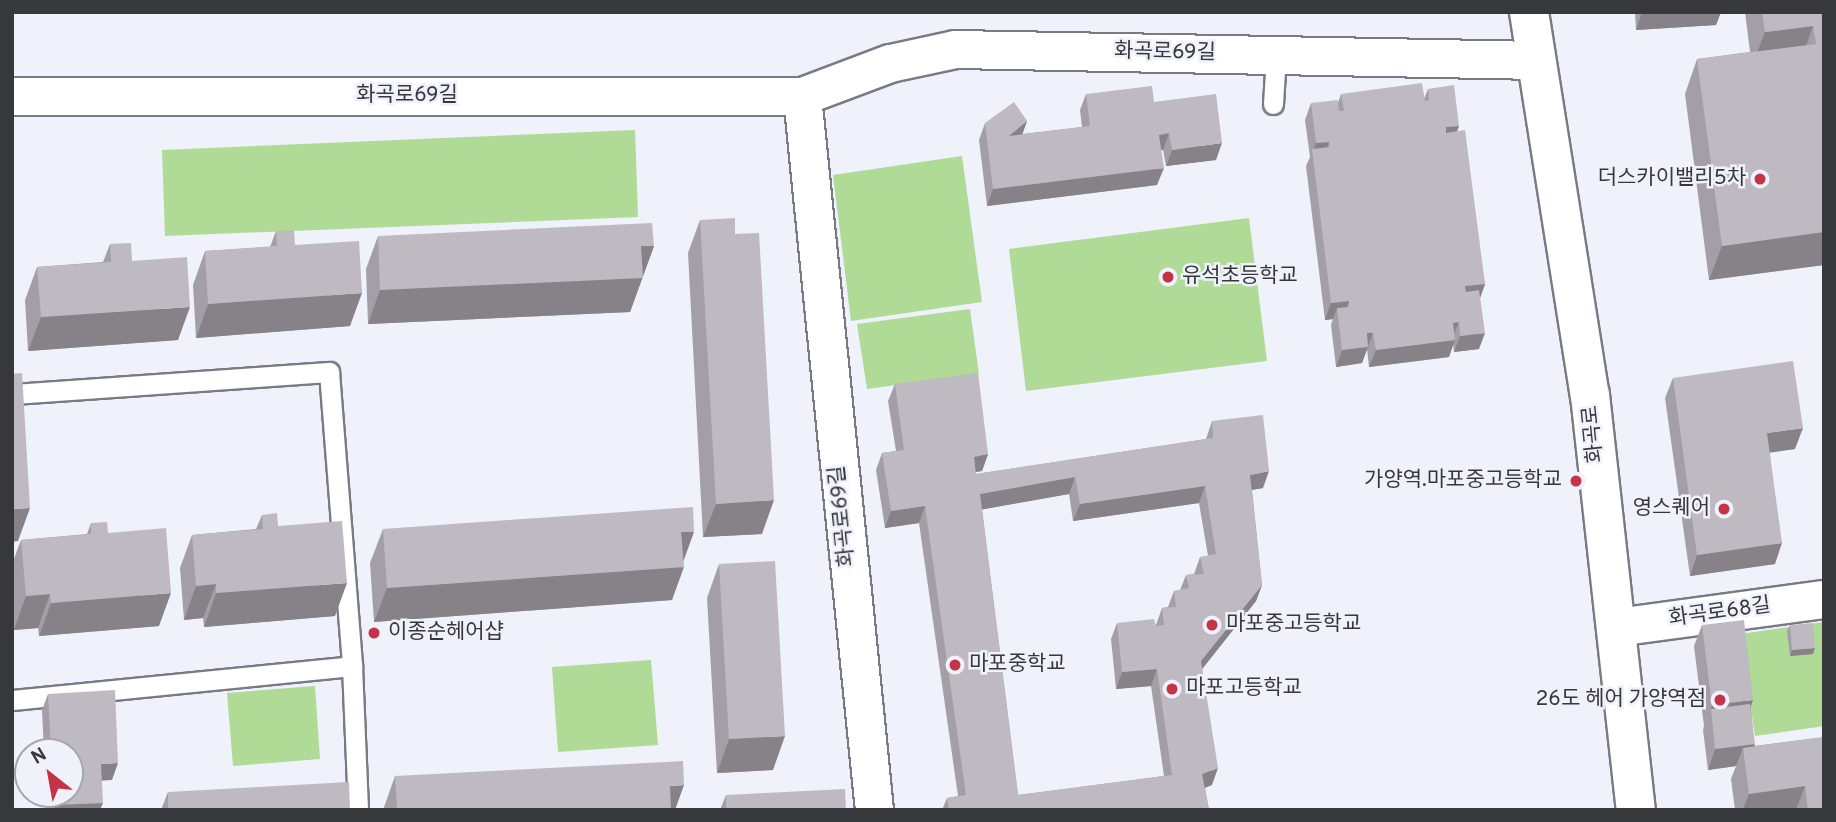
<!DOCTYPE html>
<html>
<head>
<meta charset="utf-8">
<style>
  body { margin:0 }
  #map { position:relative; width:1836px; height:822px; overflow:hidden; background:#eff1fb; font-family:Overpass,"Noto Sans KR",sans-serif }
  div>[style] { position:absolute }
  .green>* { inset:0; background:#afdb96 }
  .roads { filter:drop-shadow(2px 0 #797a83) drop-shadow(-2px 0 #797a83) drop-shadow(0 2px #797a83) drop-shadow(0 -2px #797a83) }
  .lane>* { height:19px; margin:-9.5px; padding:0 9.5px; transform-origin:9.5px; border-radius:9.5px; background:#fff }
  .street>* { height:37px; margin:-18.5px; padding:0 18.5px; transform-origin:18.5px; border-radius:18.5px; background:#fff }
  .primary>* { height:38px; margin:-19px; padding:0 19px; transform-origin:19px; border-radius:19px; background:#fff }
  .wall>* { inset:0; background:#a49fa6 }
  .shaded-wall>* { inset:0; background:#868287 }
  .building>* { inset:0; background:#bfb9c1 }
  .dots>* { width:19px; height:19px; translate:-50% -50%; box-sizing:border-box; border:4px solid #eff1fb; border-radius:50% }
  span { translate:-50% -50%; white-space:nowrap; text-align:center; line-height:1.15; -webkit-text-stroke:5px #eff1fb; paint-order:stroke }
  .street-label { font-size:21px; color:#37383c }
  .poi-label { font-size:21px; color:#37383c }
  .right { translate:-100% -50%; text-align:right }
  .left { translate:0 -50%; text-align:left }
  .frame { position:absolute; inset:0; border:14px solid #37383c; pointer-events:none }
  .north { position:absolute; left:14px; top:738px; width:70px; height:70px; box-sizing:border-box; background:#eff1fb; border:2px solid #a5a7af; border-radius:50%; rotate:329deg; font-size:19px; font-weight:700; line-height:28px; text-align:center; color:#37383c }
  .north::after { content:''; display:block; margin:auto; width:24px; height:32px; background:#c43346; clip-path:polygon(50% 0,100% 100%,50% 72%,0 100%) }
</style>
</head>
<body>
<div id="map">
  <div class="green">
    <div style="clip-path:polygon(635px 130px,638px 217px,165px 236px,162px 150px)"></div>
    <div style="clip-path:polygon(962px 156px,982px 302px,851px 321px,833px 175px)"></div>
    <div style="clip-path:polygon(1249px 218px,1267px 361px,1026px 391px,1009px 249px)"></div>
    <div style="clip-path:polygon(970px 309px,979px 374px,867px 389px,857px 324px)"></div>
    <div style="clip-path:polygon(1824px 622px,1824px 726px,1755px 736px,1740px 634px)"></div>
    <div style="clip-path:polygon(651px 660px,658px 745px,558px 752px,552px 667px)"></div>
    <div style="clip-path:polygon(315px 686px,320px 759px,233px 766px,227px 693px)"></div>
  </div>
  <div class="roads">
    <div class="lane">
      <div style="left:1273px;top:104px;width:49px;rotate:-86.5deg"></div>
      <div style="left:12px;top:394px;width:318px;rotate:-4deg"></div>
      <div style="left:329px;top:372px;width:295px;rotate:85.5deg"></div>
      <div style="left:352px;top:666px;width:144px;rotate:87.6deg"></div>
      <div style="left:12px;top:700px;width:342px;rotate:-5.7deg"></div>
    </div>
    <div class="street">
      <div style="left:12px;top:96px;width:790px"></div>
      <div style="left:802px;top:96px;width:94px;rotate:-20.6deg"></div>
      <div style="left:890px;top:63px;width:66px;rotate:-12.2deg"></div>
      <div style="left:955px;top:49px;width:581px;rotate:1.08deg"></div>
      <div style="left:802px;top:96px;width:718px;rotate:84.24deg"></div>
      <div style="left:1616px;top:627px;width:210px;rotate:-7.7deg"></div>
    </div>
    <div class="primary">
      <div style="left:1529px;top:12px;width:388px;rotate:81deg"></div>
      <div style="left:1590px;top:395px;width:418px;rotate:83.7deg"></div>
    </div>
  </div>
  <div class="wall">
    <div style="clip-path:polygon(1635px 12px,1721px 12px,1716px 25px,1636px 30px)"></div>
    <div style="clip-path:polygon(1745px 12px,1824px 12px,1824px 265px,1709px 280px,1685px 94px,1697px 59px,1750px 52px)"></div>
    <div style="clip-path:polygon(1428px 89px,1459px 126px,1457px 131px,1485px 284px,1480px 297px,1479px 349px,1454px 352px,1453px 344px,1449px 357px,1369px 367px,1367px 349px,1362px 363px,1336px 367px,1331px 325px,1333px 319px,1325px 320px,1306px 166px,1310px 157px,1305px 120px,1311px 103px,1338px 103px,1341px 94px,1424px 99px)"></div>
    <div style="clip-path:polygon(1086px 94px,1154px 102px,1216px 160px,1166px 166px,1163px 150px,1161px 150px,1157px 185px,987px 206px,979px 140px,985px 123px,1027px 121px,1022px 134px,1082px 127px,1080px 110px)"></div>
    <div style="clip-path:polygon(700px 220px,735px 234px,762px 534px,703px 537px,688px 253px)"></div>
    <div style="clip-path:polygon(276px 231px,295px 245px,350px 326px,196px 338px,193px 285px,205px 251px,270px 247px)"></div>
    <div style="clip-path:polygon(378px 236px,654px 246px,630px 312px,368px 324px,366px 269px)"></div>
    <div style="clip-path:polygon(110px 244px,132px 261px,178px 340px,28px 351px,25px 300px,37px 267px,103px 262px)"></div>
    <div style="clip-path:polygon(1673px 378px,1795px 449px,1770px 452px,1775px 564px,1690px 576px,1665px 398px)"></div>
    <div style="clip-path:polygon(evenodd,895px 384px,988px 454px,982px 471px,976px 472px,976px 474px,1206px 439px,1212px 421px,1263px 488px,1252px 490px,1262px 585px,1256px 601px,1202px 669px,1212px 785px,1205px 788px,1209px 810px,942px 810px,947px 798px,958px 796px,919px 523px,885px 528px,876px 470px,882px 453px,896px 451px,888px 401px,895px 384px,1069px 494px,1073px 521px,1199px 503px,1208px 556px,1200px 557px,1194px 574px,1186px 575px,1180px 590px,1174px 591px,1168px 607px,1162px 608px,1156px 625px,1117px 623px,1111px 639px,1116px 689px,1151px 686px,1164px 776px,1018px 795px,982px 509px,1069px 494px)"></div>
    <div style="clip-path:polygon(262px 515px,278px 526px,335px 616px,204px 627px,203px 618px,184px 620px,180px 568px,192px 535px,256px 529px)"></div>
    <div style="clip-path:polygon(91px 523px,108px 533px,159px 626px,39px 636px,38px 628px,14px 630px,12px 610px,12px 564px,21px 540px,87px 534px)"></div>
    <div style="clip-path:polygon(383px 529px,683px 561px,672px 600px,374px 622px,370px 563px)"></div>
    <div style="clip-path:polygon(719px 564px,773px 770px,717px 773px,707px 598px)"></div>
    <div style="clip-path:polygon(1702px 625px,1751px 707px,1754px 746px,1824px 737px,1824px 810px,1735px 810px,1731px 779px,1736px 766px,1708px 770px,1703px 730px,1704px 726px,1694px 646px)"></div>
    <div style="clip-path:polygon(1790px 625px,1813px 654px,1790px 656px,1787px 631px)"></div>
    <div style="clip-path:polygon(48px 694px,112px 780px,102px 780px,100px 810px,46px 810px,46px 794px,70px 794px,70px 752px,44px 752px,42px 710px)"></div>
    <div style="clip-path:polygon(395px 776px,675px 810px,383px 810px)"></div>
    <div style="clip-path:polygon(168px 792px,350px 810px,161px 810px)"></div>
    <div style="clip-path:polygon(726px 795px,846px 810px,720px 810px)"></div>
  </div>
  <div class="shaded-wall">
    <div style="clip-path:polygon(1642px 12px,1721px 12px,1716px 25px,1636px 30px)"></div>
    <div style="clip-path:polygon(1813px 26px,1801px 60px,1752px 66px,1765px 32px)"></div>
    <div style="clip-path:polygon(1027px 121px,1021px 138px,1009px 136px)"></div>
    <div style="clip-path:polygon(1459px 126px,1453px 142px,1439px 144px,1446px 127px)"></div>
    <div style="clip-path:polygon(1169px 133px,1163px 150px,1153px 151px,1159px 135px)"></div>
    <div style="clip-path:polygon(1329px 142px,1323px 158px,1313px 152px,1316px 143px)"></div>
    <div style="clip-path:polygon(1222px 143px,1216px 160px,1166px 166px,1172px 150px)"></div>
    <div style="clip-path:polygon(1164px 168px,1157px 185px,987px 206px,993px 189px)"></div>
    <div style="clip-path:polygon(1824px 232px,1824px 265px,1709px 280px,1722px 246px)"></div>
    <div style="clip-path:polygon(641px 246px,654px 246px,630px 312px,368px 324px,380px 290px)"></div>
    <div style="clip-path:polygon(1485px 284px,1479px 301px,1459px 303px,1465px 286px)"></div>
    <div style="clip-path:polygon(362px 293px,350px 326px,196px 338px,208px 304px)"></div>
    <div style="clip-path:polygon(1349px 301px,1343px 318px,1337px 308px,1333px 319px,1325px 320px,1331px 303px)"></div>
    <div style="clip-path:polygon(190px 307px,178px 340px,28px 351px,41px 317px)"></div>
    <div style="clip-path:polygon(1459px 322px,1452px 338px,1453px 323px)"></div>
    <div style="clip-path:polygon(1367px 333px,1373px 333px,1362px 363px,1336px 367px,1342px 350px)"></div>
    <div style="clip-path:polygon(1485px 333px,1479px 349px,1454px 352px,1460px 336px)"></div>
    <div style="clip-path:polygon(1455px 340px,1449px 357px,1369px 367px,1376px 350px)"></div>
    <div style="clip-path:polygon(1803px 428px,1795px 449px,1760px 454px,1767px 433px)"></div>
    <div style="clip-path:polygon(988px 454px,982px 471px,968px 473px,974px 457px)"></div>
    <div style="clip-path:polygon(1269px 471px,1263px 488px,1244px 491px,1250px 475px)"></div>
    <div style="clip-path:polygon(1075px 477px,1069px 494px,974px 511px,980px 494px)"></div>
    <div style="clip-path:polygon(1205px 486px,1199px 503px,1073px 521px,1080px 504px)"></div>
    <div style="clip-path:polygon(774px 500px,762px 534px,703px 537px,716px 504px)"></div>
    <div style="clip-path:polygon(925px 506px,919px 523px,885px 528px,891px 511px)"></div>
    <div style="clip-path:polygon(30px 508px,18px 541px,12px 542px,12px 509px)"></div>
    <div style="clip-path:polygon(681px 532px,694px 532px,682px 565px)"></div>
    <div style="clip-path:polygon(1782px 543px,1775px 564px,1690px 576px,1697px 555px)"></div>
    <div style="clip-path:polygon(684px 567px,672px 600px,374px 622px,387px 588px)"></div>
    <div style="clip-path:polygon(347px 583px,335px 616px,204px 627px,216px 593px)"></div>
    <div style="clip-path:polygon(216px 584px,203px 618px,184px 620px,196px 586px)"></div>
    <div style="clip-path:polygon(1262px 585px,1256px 601px,1195px 678px,1201px 661px)"></div>
    <div style="clip-path:polygon(171px 593px,159px 626px,39px 636px,51px 603px)"></div>
    <div style="clip-path:polygon(50px 594px,38px 628px,14px 630px,26px 596px)"></div>
    <div style="clip-path:polygon(1815px 648px,1813px 654px,1790px 656px,1792px 650px)"></div>
    <div style="clip-path:polygon(1157px 669px,1151px 686px,1116px 689px,1122px 672px)"></div>
    <div style="clip-path:polygon(1753px 700px,1746px 721px,1711px 709px,1712px 705px)"></div>
    <div style="clip-path:polygon(785px 736px,773px 770px,717px 773px,729px 739px)"></div>
    <div style="clip-path:polygon(1755px 744px,1747px 765px,1743px 748px,1736px 766px,1708px 770px,1715px 749px)"></div>
    <div style="clip-path:polygon(118px 763px,112px 780px,95px 781px,101px 764px)"></div>
    <div style="clip-path:polygon(1218px 768px,1212px 785px,1196px 791px,1202px 774px)"></div>
    <div style="clip-path:polygon(684px 785px,675px 810px,662px 810px,670px 786px)"></div>
    <div style="clip-path:polygon(1805px 786px,1796px 810px,1743px 810px,1749px 794px)"></div>
    <div style="clip-path:polygon(103px 803px,100px 810px,51px 810px,53px 805px)"></div>
  </div>
  <div class="building">
    <div style="clip-path:polygon(1762px 12px,1824px 12px,1824px 232px,1722px 246px,1697px 59px,1816px 44px,1813px 26px,1765px 32px)"></div>
    <div style="clip-path:polygon(1422px 83px,1425px 101px,1429px 100px,1428px 89px,1454px 85px,1459px 126px,1446px 127px,1446px 133px,1465px 130px,1485px 284px,1465px 286px,1466px 292px,1479px 290px,1485px 333px,1460px 336px,1459px 322px,1453px 323px,1455px 340px,1376px 350px,1373px 333px,1367px 333px,1368px 347px,1342px 350px,1337px 308px,1349px 307px,1349px 301px,1331px 303px,1312px 149px,1330px 147px,1329px 142px,1316px 143px,1311px 103px,1338px 100px,1339px 111px,1344px 111px,1341px 94px)"></div>
    <div style="clip-path:polygon(1152px 86px,1154px 102px,1216px 94px,1222px 143px,1172px 150px,1169px 133px,1159px 135px,1164px 168px,993px 189px,985px 123px,1014px 102px,1027px 121px,1009px 136px,1090px 126px,1086px 94px)"></div>
    <div style="clip-path:polygon(735px 218px,735px 234px,759px 233px,774px 500px,716px 504px,700px 220px)"></div>
    <div style="clip-path:polygon(652px 223px,654px 246px,641px 246px,643px 278px,380px 290px,378px 236px)"></div>
    <div style="clip-path:polygon(294px 230px,295px 245px,359px 241px,362px 293px,208px 304px,205px 251px,277px 246px,276px 231px)"></div>
    <div style="clip-path:polygon(131px 243px,132px 261px,187px 257px,190px 307px,41px 317px,37px 267px,111px 262px,110px 244px)"></div>
    <div style="clip-path:polygon(1793px 361px,1803px 428px,1767px 433px,1782px 543px,1697px 555px,1673px 378px)"></div>
    <div style="clip-path:polygon(22px 373px,30px 508px,12px 509px,12px 374px)"></div>
    <div style="clip-path:polygon(evenodd,978px 373px,988px 454px,974px 457px,976px 474px,1213px 438px,1212px 421px,1263px 415px,1269px 471px,1250px 475px,1262px 585px,1201px 661px,1218px 768px,1202px 774px,1209px 810px,949px 810px,947px 798px,966px 795px,925px 506px,891px 511px,882px 453px,904px 450px,895px 384px,978px 373px,1075px 477px,1080px 504px,1205px 486px,1216px 554px,1200px 557px,1204px 574px,1186px 575px,1189px 588px,1174px 591px,1176px 607px,1162px 608px,1164px 625px,1156px 626px,1154px 619px,1117px 623px,1122px 672px,1157px 669px,1172px 775px,1018px 795px,980px 494px,1075px 477px)"></div>
    <div style="clip-path:polygon(693px 507px,694px 532px,681px 532px,684px 567px,387px 588px,383px 529px)"></div>
    <div style="clip-path:polygon(277px 513px,278px 526px,342px 521px,347px 583px,216px 593px,216px 584px,196px 586px,192px 535px,263px 529px,262px 515px)"></div>
    <div style="clip-path:polygon(107px 522px,108px 533px,166px 528px,171px 593px,51px 603px,50px 594px,26px 596px,21px 540px,91px 534px,91px 523px)"></div>
    <div style="clip-path:polygon(775px 561px,785px 736px,729px 739px,719px 564px)"></div>
    <div style="clip-path:polygon(1744px 620px,1753px 700px,1712px 705px,1702px 625px)"></div>
    <div style="clip-path:polygon(1813px 623px,1815px 648px,1792px 650px,1790px 625px)"></div>
    <div style="clip-path:polygon(115px 690px,118px 763px,101px 764px,103px 803px,53px 805px,52px 794px,70px 794px,70px 752px,51px 752px,48px 694px)"></div>
    <div style="clip-path:polygon(1750px 704px,1755px 744px,1715px 749px,1711px 709px)"></div>
    <div style="clip-path:polygon(1824px 737px,1824px 810px,1808px 810px,1805px 786px,1749px 794px,1743px 748px)"></div>
    <div style="clip-path:polygon(683px 761px,684px 785px,670px 786px,671px 810px,397px 810px,395px 776px)"></div>
    <div style="clip-path:polygon(349px 782px,350px 810px,168px 810px,168px 792px)"></div>
    <div style="clip-path:polygon(845px 789px,846px 810px,726px 810px,726px 795px)"></div>
  </div>
  <div class="dots">
    <div style="left:1760px;top:179px;background:#c43346"></div>
    <div style="left:1168px;top:277px;background:#c43346"></div>
    <div style="left:1576px;top:481px;background:#c43346"></div>
    <div style="left:1724px;top:509px;background:#c43346"></div>
    <div style="left:1212px;top:625px;background:#c43346"></div>
    <div style="left:374px;top:633px;background:#c43346"></div>
    <div style="left:955px;top:665px;background:#c43346"></div>
    <div style="left:1172px;top:689px;background:#c43346"></div>
    <div style="left:1720px;top:700px;background:#c43346"></div>
  </div>
  <div class="street-label">
    <span style="left:1165px;top:53px;rotate:1deg">화곡로69길</span>
    <span style="left:407px;top:96px">화곡로69길</span>
    <span style="left:1594px;top:434px;rotate:-96deg">화곡로</span>
    <span style="left:843px;top:516px;rotate:-96deg">화곡로69길</span>
    <span style="left:1720px;top:613px;rotate:-8deg">화곡로68길</span>
  </div>
  <div class="poi-label">
    <span class="right" style="left:1746px;top:179px">더스카이밸리5차</span>
    <span class="left" style="left:1182px;top:277px">유석초등학교</span>
    <span class="right" style="left:1562px;top:481px">가양역.마포중고등학교</span>
    <span class="right" style="left:1710px;top:509px">영스퀘어</span>
    <span class="left" style="left:1226px;top:625px">마포중고등학교</span>
    <span class="left" style="left:388px;top:633px">이종순헤어샵</span>
    <span class="left" style="left:969px;top:665px">마포중학교</span>
    <span class="left" style="left:1186px;top:689px">마포고등학교</span>
    <span class="right" style="left:1706px;top:700px">26도 헤어 가양역점</span>
  </div>
  <div class="frame"></div>
  <div class="north">N</div>
</div>
</body>
</html>
